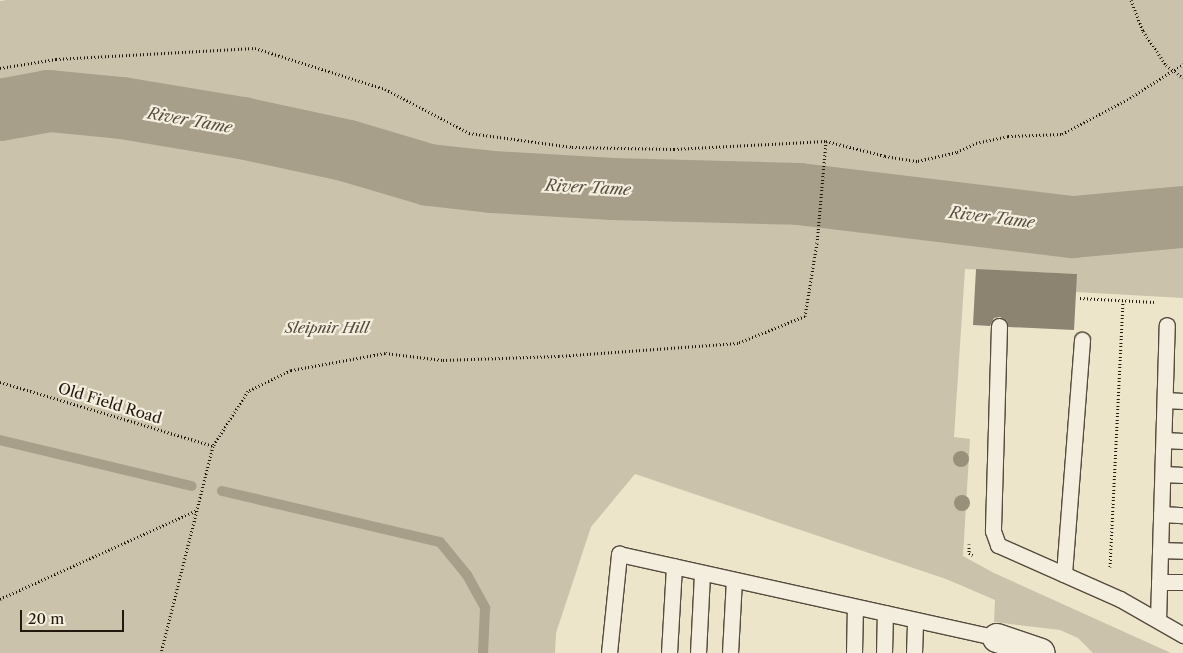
<!DOCTYPE html>
<html>
<head>
<meta charset="utf-8">
<style>
  body { margin:0 }
  #map { position:relative; width:1183px; height:653px; overflow:hidden; background:#ede5ca; font-family:"Libre Caslon Text",serif }
  div>[style] { position:absolute }
  .green>* { inset:0; background:#cac2aa }
  .stream>* { height:10px; margin:-5px; padding:0 5px; transform-origin:5px; border-radius:5px; background:#a89f8a }
  .river>* { height:62px; margin:-31px; padding:0 31px; transform-origin:31px; border-radius:31px; background:#a89f8a }
  .building>* { inset:0; background:#8c8370 }
  .path>* { height:3px; margin-top:-1.5px; transform-origin:0; background:repeating-linear-gradient(90deg,#22180e 0 1px,transparent 0 3.5px) }
  .roads { filter:drop-shadow(1px 0 #554b3d) drop-shadow(-1px 0 #554b3d) drop-shadow(0 1px #554b3d) drop-shadow(0 -1px #554b3d) }
  .service>* { height:15px; margin:-7.5px; padding:0 7.5px; transform-origin:7.5px; border-radius:7.5px; background:#f3eedd }
  .minor>* { height:28px; margin:-14px; padding:0 14px; transform-origin:14px; border-radius:14px; background:#f3eedd }
  .trees>* { width:16px; height:16px; margin:-8px; border-radius:50%; background:#99907c }
  span { translate:-50% -50%; white-space:nowrap; text-align:center; line-height:1.15; -webkit-text-stroke:4.5px #f3eedd; paint-order:stroke }
  .park-label { font-size:15px; color:#544b3d; font-style:italic }
  .street-label { font-size:15px; color:#22180e }
  .water-label { font-size:16px; color:#584e40; font-style:italic }
  .scale { position:absolute; left:20px; top:610px; width:104px; height:22px; box-sizing:border-box; border:2px solid #22180e; border-top:0; padding-left:6px; font-size:15px; line-height:18px; white-space:nowrap; color:#22180e; -webkit-text-stroke:4px #f3eedd; paint-order:stroke }
</style>
</head>
<body>
<div id="map">
  <div class="green">
    <div style="clip-path:polygon(6px 0,1183px 0,1183px 298px,1076px 292px,1076px 274px,965px 269px,954px 437px,970px 439px,963px 556px,994px 573px,1171px 653px,1093px 653px,1078px 638px,1060px 630px,994px 622px,995px 600px,946px 579px,635px 474px,591px 527px,556px 633px,555px 653px,0 653px,0 1px)"></div>
  </div>
  <div class="stream">
    <div style="left:0;top:440px;width:197px;rotate:13.5deg"></div>
    <div style="left:222px;top:491px;width:224px;rotate:13.2deg"></div>
    <div style="left:440px;top:542px;width:43px;rotate:50.7deg"></div>
    <div style="left:467px;top:575px;width:38px;rotate:61deg"></div>
    <div style="left:485px;top:608px;width:45px;rotate:92.5deg"></div>
  </div>
  <div class="river">
    <div style="left:0;top:110px;width:50px;rotate:-10.4deg"></div>
    <div style="left:49px;top:101px;width:73px;rotate:5.5deg"></div>
    <div style="left:122px;top:108px;width:122px;rotate:9.5deg"></div>
    <div style="left:242px;top:128px;width:108px;rotate:12.2deg"></div>
    <div style="left:348px;top:151px;width:84px;rotate:16.5deg"></div>
    <div style="left:429px;top:175px;width:63px;rotate:6.3deg"></div>
    <div style="left:492px;top:182px;width:121px;rotate:3.3deg"></div>
    <div style="left:613px;top:189px;width:186px;rotate:1.5deg"></div>
    <div style="left:799px;top:194px;width:276px;rotate:6.9deg"></div>
    <div style="left:1073px;top:227px;width:110px;rotate:-5.2deg"></div>
  </div>
  <div class="building">
    <div style="clip-path:polygon(976px 269px,1077px 274px,1074px 330px,1008px 327px,1007px 321px,1000px 317px,994px 318px,990px 326px,973px 325px)"></div>
  </div>
  <div class="path">
    <div style="left:1131px;top:0;width:33px;rotate:69deg"></div>
    <div style="left:1143px;top:31px;width:41px;rotate:55.9deg"></div>
    <div style="left:1166px;top:65px;width:21px;rotate:37deg"></div>
    <div style="left:0;top:68px;width:57px;rotate:-9.1deg"></div>
    <div style="left:56px;top:59px;width:199px;rotate:-3.2deg"></div>
    <div style="left:255px;top:48px;width:136px;rotate:17.5deg"></div>
    <div style="left:385px;top:89px;width:95px;rotate:27.6deg"></div>
    <div style="left:469px;top:133px;width:104px;rotate:7.7deg"></div>
    <div style="left:572px;top:147px;width:102px;rotate:1.1deg"></div>
    <div style="left:674px;top:149px;width:152px;rotate:-3deg"></div>
    <div style="left:826px;top:141px;width:102px;rotate:95deg"></div>
    <div style="left:817px;top:243px;width:74px;rotate:99.3deg"></div>
    <div style="left:805px;top:316px;width:72px;rotate:158.1deg"></div>
    <div style="left:738px;top:343px;width:179px;rotate:175.8deg"></div>
    <div style="left:559px;top:356px;width:117px;rotate:178deg"></div>
    <div style="left:442px;top:360px;width:57px;rotate:-173deg"></div>
    <div style="left:385px;top:353px;width:96px;rotate:169.7deg"></div>
    <div style="left:291px;top:370px;width:48px;rotate:154deg"></div>
    <div style="left:248px;top:391px;width:65px;rotate:122.5deg"></div>
    <div style="left:213px;top:446px;width:213px;rotate:104.1deg"></div>
    <div style="left:826px;top:141px;width:61px;rotate:14.3deg"></div>
    <div style="left:885px;top:156px;width:33px;rotate:9deg"></div>
    <div style="left:918px;top:161px;width:40px;rotate:-13deg"></div>
    <div style="left:957px;top:152px;width:21px;rotate:-25deg"></div>
    <div style="left:976px;top:143px;width:33px;rotate:-12deg"></div>
    <div style="left:1008px;top:136px;width:54px;rotate:-2.1deg"></div>
    <div style="left:1062px;top:134px;width:77px;rotate:-27.9deg"></div>
    <div style="left:1130px;top:98px;width:63px;rotate:-32.7deg"></div>
    <div style="left:1080px;top:298px;width:74px;rotate:3.1deg"></div>
    <div style="left:0;top:382px;width:222px;rotate:16.7deg"></div>
    <div style="left:969px;top:544px;width:9px;rotate:90deg"></div>
    <div style="left:969px;top:553px;width:4px;rotate:27deg"></div>
    <div style="left:1110px;top:567px;width:266px;rotate:-87.2deg"></div>
    <div style="left:0;top:599px;width:216px;rotate:-24.3deg"></div>
  </div>
  <div class="roads">
    <div class="service">
      <div style="left:999px;top:326px;width:205px;rotate:91.7deg"></div>
      <div style="left:993px;top:531px;width:15px;rotate:70deg"></div>
      <div style="left:998px;top:545px;width:133px;rotate:23.9deg"></div>
      <div style="left:1120px;top:599px;width:73px;rotate:29.7deg"></div>
      <div style="left:1165px;top:400px;width:18px;rotate:3deg"></div>
      <div style="left:1164px;top:440px;width:19px;rotate:3deg"></div>
      <div style="left:1163px;top:474px;width:20px;rotate:3deg"></div>
      <div style="left:1161px;top:514px;width:22px;rotate:3deg"></div>
      <div style="left:1160px;top:550px;width:23px;rotate:2deg"></div>
      <div style="left:1064px;top:574px;width:235px;rotate:-85.6deg"></div>
      <div style="left:1159px;top:582px;width:24px"></div>
      <div style="left:1158px;top:620px;width:295px;rotate:-88.3deg"></div>
      <div style="left:609px;top:653px;width:100px;rotate:-84.2deg"></div>
      <div style="left:619px;top:554px;width:387px;rotate:12.5deg"></div>
      <div style="left:669px;top:653px;width:87px;rotate:-86.7deg"></div>
      <div style="left:698px;top:653px;width:80px;rotate:-87.1deg"></div>
      <div style="left:730px;top:653px;width:73px;rotate:-86.9deg"></div>
      <div style="left:854px;top:653px;width:46px;rotate:-88.8deg"></div>
      <div style="left:884px;top:653px;width:40px;rotate:-88.6deg"></div>
      <div style="left:914px;top:653px;width:33px;rotate:-88deg"></div>
    </div>
    <div class="minor">
      <div style="left:997px;top:638px;width:46px;rotate:18.8deg"></div>
    </div>
  </div>
  <div class="trees">
    <div style="left:961px;top:459px"></div>
    <div style="left:962px;top:503px"></div>
  </div>
  <div class="park-label">
    <span style="left:327px;top:328px">Sleipnir Hill</span>
  </div>
  <div class="street-label">
    <span style="left:110px;top:403px;rotate:17deg">Old Field Road</span>
  </div>
  <div class="water-label">
    <span style="left:190px;top:120px;rotate:10deg">River Tame</span>
    <span style="left:588px;top:187px;rotate:3deg">River Tame</span>
    <span style="left:992px;top:217px;rotate:7deg">River Tame</span>
  </div>
  <div class="scale">20 m</div>
</div>
</body>
</html>
